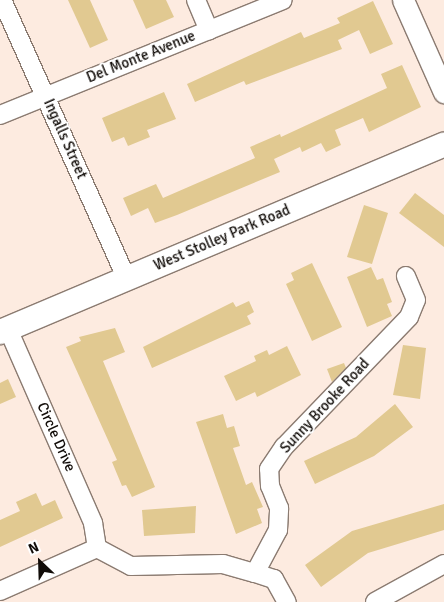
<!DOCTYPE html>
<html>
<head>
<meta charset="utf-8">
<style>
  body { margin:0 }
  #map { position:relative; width:444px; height:602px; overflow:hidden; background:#fdebe0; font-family:Signika,sans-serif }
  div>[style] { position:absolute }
  .building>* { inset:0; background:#e1c991 }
  .roads { filter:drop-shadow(1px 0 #8b7b71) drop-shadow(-1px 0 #8b7b71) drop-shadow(0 1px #8b7b71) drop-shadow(0 -1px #8b7b71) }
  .minor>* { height:18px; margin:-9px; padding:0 9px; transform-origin:9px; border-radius:9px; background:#fff }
  .tertiary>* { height:21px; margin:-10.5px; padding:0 10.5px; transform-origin:10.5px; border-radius:10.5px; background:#fff }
  .secondary>* { height:24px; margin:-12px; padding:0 12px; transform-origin:12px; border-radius:12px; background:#fff }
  span { translate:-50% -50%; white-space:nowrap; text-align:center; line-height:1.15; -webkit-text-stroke:4px #fff; paint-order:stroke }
  .street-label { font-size:15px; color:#110c08 }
  .north { position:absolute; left:15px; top:537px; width:50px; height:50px; -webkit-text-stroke:4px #fff; paint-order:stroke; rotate:336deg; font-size:14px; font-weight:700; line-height:20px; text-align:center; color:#110c08 }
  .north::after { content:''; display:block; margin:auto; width:18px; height:22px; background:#110c08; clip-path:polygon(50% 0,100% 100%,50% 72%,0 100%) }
</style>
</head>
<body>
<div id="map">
  <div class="building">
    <div style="clip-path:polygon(68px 0,90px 0,108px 40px,90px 48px)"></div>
    <div style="clip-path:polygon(133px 0,166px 0,174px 17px,146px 29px)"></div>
    <div style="clip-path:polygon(373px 1px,393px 44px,370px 54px,359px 30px,338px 40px,342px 49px,246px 85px,244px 81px,195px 102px,187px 84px,301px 32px,304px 38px,340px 23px,337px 18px)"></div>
    <div style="clip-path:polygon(402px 65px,421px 107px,369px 132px,363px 118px,335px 130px,341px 145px,326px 152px,321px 143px,302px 152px,300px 147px,274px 159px,280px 172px,177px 215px,155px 223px,148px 208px,131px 216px,123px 198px,156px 184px,163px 198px,255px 158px,250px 147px,280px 134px,281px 137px,387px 88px,381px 74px)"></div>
    <div style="clip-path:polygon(164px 92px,176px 119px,147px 130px,150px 137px,128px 146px,124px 137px,112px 142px,102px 118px)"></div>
    <div style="clip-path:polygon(415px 193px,444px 215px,444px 247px,399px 213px)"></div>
    <div style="clip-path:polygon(364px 205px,388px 213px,372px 264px,347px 257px)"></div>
    <div style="clip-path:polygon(312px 263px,342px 327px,312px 341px,286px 284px,294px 280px,291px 273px)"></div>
    <div style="clip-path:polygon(371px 267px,377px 280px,383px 278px,392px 302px,387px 304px,392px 316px,367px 327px,347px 277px)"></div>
    <div style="clip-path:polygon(249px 301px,254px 312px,247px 316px,251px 324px,152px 368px,143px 347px,233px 302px,236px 307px)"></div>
    <div style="clip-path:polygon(115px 328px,125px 352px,103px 361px,155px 487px,132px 497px,126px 485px,122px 486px,112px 462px,117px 460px,66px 347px,81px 341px,79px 337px)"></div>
    <div style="clip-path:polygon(403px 345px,426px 348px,420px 399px,393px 395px)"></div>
    <div style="clip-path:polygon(287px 346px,301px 375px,257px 397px,255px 392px,236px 401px,224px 376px,256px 361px,254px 356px,267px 350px,269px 355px)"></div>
    <div style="clip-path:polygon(344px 363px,346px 368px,332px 382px,327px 369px)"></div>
    <div style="clip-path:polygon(8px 379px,16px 397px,0 404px,0 383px)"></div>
    <div style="clip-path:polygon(395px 404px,413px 427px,374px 456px,315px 484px,304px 461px,356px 437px)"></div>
    <div style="clip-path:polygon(223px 414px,227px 428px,234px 426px,240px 446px,233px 448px,246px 485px,252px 482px,263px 507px,257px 509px,262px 523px,236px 534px,196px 422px)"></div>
    <div style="clip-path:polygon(36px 493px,42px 506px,55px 500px,63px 518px,0 547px,0 520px,20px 511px,16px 502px)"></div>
    <div style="clip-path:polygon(444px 504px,444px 530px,368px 553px,321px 587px,305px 565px,352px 531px)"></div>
    <div style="clip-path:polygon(196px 506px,195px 533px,144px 536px,142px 510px)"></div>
  </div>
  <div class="roads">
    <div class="minor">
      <div style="left:2px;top:0;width:306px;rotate:65.9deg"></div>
      <div style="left:196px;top:0;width:33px;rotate:67deg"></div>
      <div style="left:0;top:115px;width:305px;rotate:-22.1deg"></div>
      <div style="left:8px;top:329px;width:212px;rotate:66.3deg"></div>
      <div style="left:93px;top:523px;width:25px;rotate:81deg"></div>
      <div style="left:255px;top:573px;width:49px;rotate:-61.9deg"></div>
      <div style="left:278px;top:530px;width:22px;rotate:-87deg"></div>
      <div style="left:279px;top:508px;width:24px;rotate:-112deg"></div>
      <div style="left:270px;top:486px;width:17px;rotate:-93deg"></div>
      <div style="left:269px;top:469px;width:27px;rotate:-56deg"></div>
      <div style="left:284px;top:447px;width:180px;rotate:-46.1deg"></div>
      <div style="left:409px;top:317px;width:18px;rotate:-68deg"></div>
      <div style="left:416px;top:300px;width:26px;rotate:-113deg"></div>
      <div style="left:0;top:591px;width:106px;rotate:-23.9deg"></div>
      <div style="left:97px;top:548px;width:38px;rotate:28deg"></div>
      <div style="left:131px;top:566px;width:92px;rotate:-1.2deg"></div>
      <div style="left:223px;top:564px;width:33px;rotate:16deg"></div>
      <div style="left:255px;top:573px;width:20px;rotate:18deg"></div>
      <div style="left:274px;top:579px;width:26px;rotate:61deg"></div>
      <div style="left:375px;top:602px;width:79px;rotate:-28.8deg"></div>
    </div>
    <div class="tertiary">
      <div style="left:403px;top:0;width:101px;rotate:66deg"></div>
    </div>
    <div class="secondary">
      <div style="left:0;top:332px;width:482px;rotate:-22.9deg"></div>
    </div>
  </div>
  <div class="street-label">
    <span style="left:141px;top:57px;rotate:-22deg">Del Monte Avenue</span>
    <span style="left:65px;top:139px;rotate:66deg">Ingalls Street</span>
    <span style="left:222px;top:238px;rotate:-23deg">West Stolley Park Road</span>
    <span style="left:325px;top:406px;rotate:-47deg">Sunny Brooke Road</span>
    <span style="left:56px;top:437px;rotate:66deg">Circle Drive</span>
  </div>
  <div class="north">N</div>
</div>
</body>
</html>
